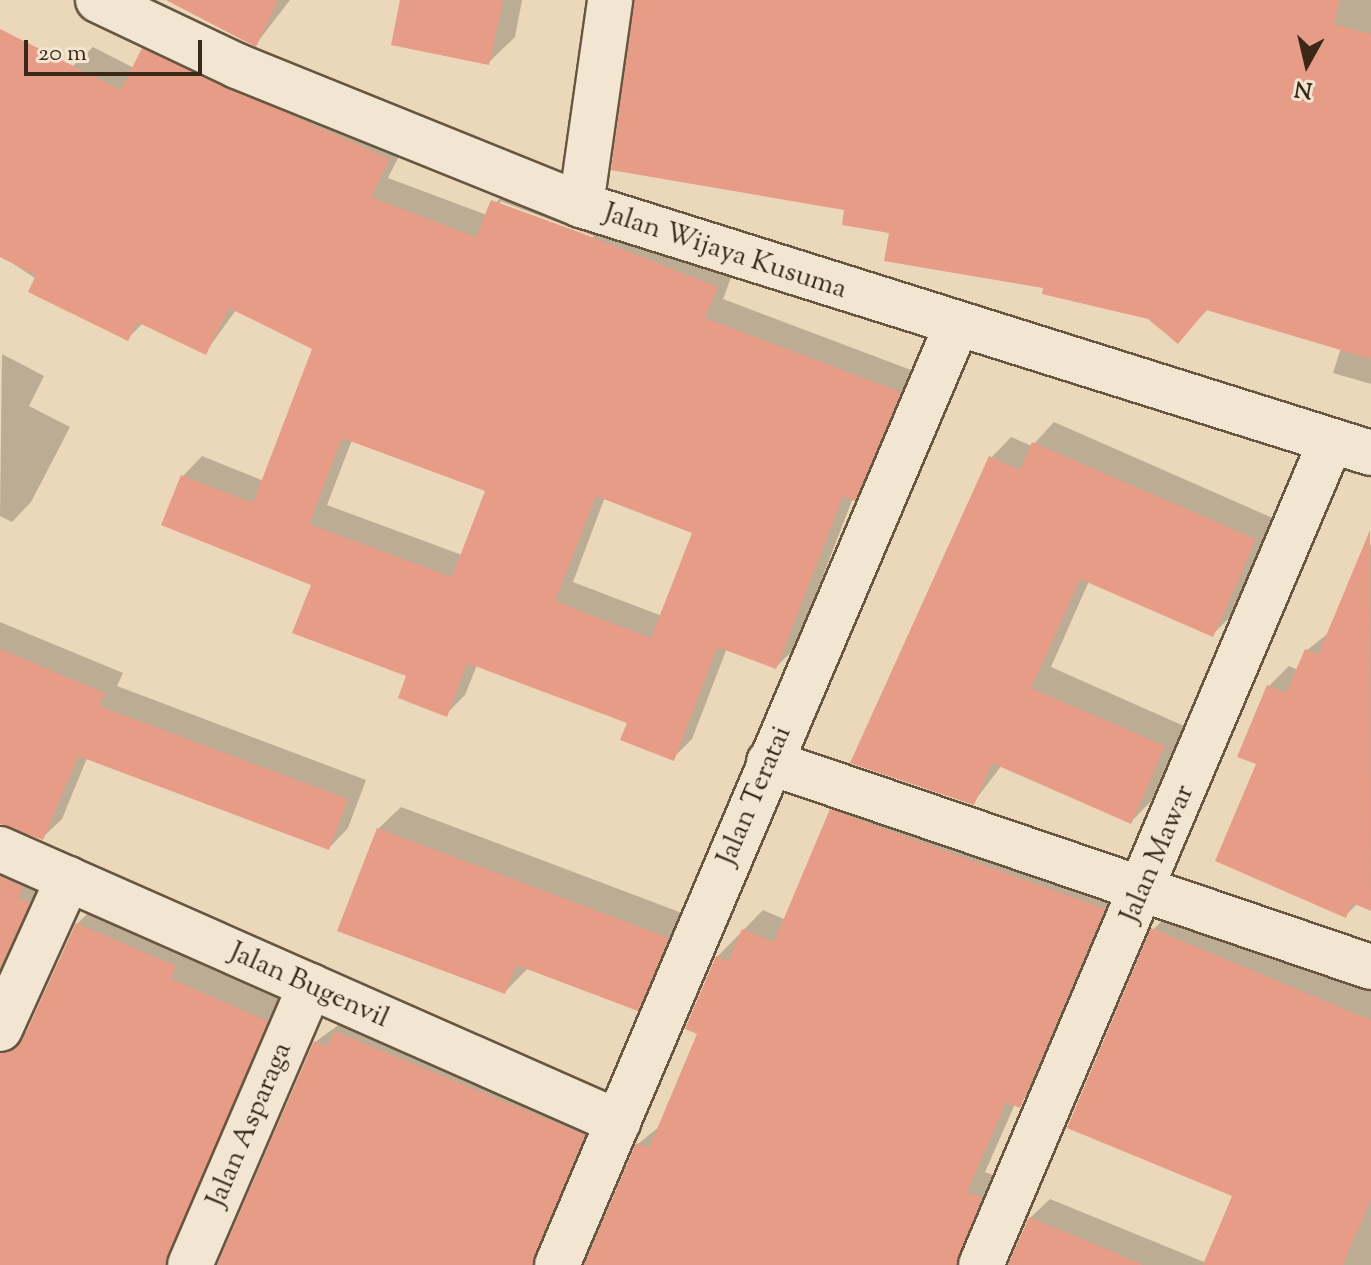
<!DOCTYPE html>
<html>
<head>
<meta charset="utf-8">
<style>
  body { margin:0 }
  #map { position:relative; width:1371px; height:1265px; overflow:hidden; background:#ebd8ba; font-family:"Sorts Mill Goudy",serif }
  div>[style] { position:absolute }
  .shadow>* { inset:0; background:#0003 }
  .building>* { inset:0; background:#e69c86 }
  .roads { filter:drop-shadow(2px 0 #675540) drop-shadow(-2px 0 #675540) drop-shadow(0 2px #675540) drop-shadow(0 -2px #675540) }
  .minor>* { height:44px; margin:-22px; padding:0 22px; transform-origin:22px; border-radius:22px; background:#f2e6d2 }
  span { translate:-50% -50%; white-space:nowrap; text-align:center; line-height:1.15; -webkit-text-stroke:8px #f2e6d2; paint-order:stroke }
  .street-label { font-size:28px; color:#3b2917 }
  .north { position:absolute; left:1267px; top:24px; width:80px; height:80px; -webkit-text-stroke:6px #f2e6d2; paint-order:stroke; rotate:188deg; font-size:22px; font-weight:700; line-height:32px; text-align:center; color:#3b2917 }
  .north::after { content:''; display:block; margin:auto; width:28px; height:36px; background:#3b2917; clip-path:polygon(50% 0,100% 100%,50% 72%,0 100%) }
  .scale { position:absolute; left:24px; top:40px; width:178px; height:36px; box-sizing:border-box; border:4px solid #3b2917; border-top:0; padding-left:10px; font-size:24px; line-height:28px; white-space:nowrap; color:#3b2917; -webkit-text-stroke:6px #f2e6d2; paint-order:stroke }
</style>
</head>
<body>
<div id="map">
  <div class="shadow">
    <div style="clip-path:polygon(168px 0,290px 0,256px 44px)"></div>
    <div style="clip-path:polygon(402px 0,522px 0,515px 37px,488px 63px)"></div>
    <div style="clip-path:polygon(638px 0,1371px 0,1371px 384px,1333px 373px,1341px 348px,1208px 309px,1178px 342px,1149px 318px,891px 232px,847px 208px)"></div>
    <div style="clip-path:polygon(evenodd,163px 30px,407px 140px,388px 178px,487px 215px,512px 182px,735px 267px,723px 299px,919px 373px,874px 479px,853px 498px,795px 648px,776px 667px,727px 648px,692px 739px,673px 758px,629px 722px,477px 665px,465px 695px,446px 714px,313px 584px,164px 524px,183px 476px,202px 456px,264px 481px,314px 348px,236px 310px,205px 353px,144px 322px,127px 339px,0 255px,0 213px,73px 66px,93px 47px,134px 68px,163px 30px,500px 201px,594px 236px,592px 239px,500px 206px,500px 201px,163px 30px,352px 440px,487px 490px,462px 555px,327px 505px,352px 440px,163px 30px,605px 497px,695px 532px,662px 616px,573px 582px,605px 497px)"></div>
    <div style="clip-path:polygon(2px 354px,44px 376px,29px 406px,70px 427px,31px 502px,12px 522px,0 516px)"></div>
    <div style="clip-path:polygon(1054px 422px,1275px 519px,1233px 614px,1212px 635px,1089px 581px,1051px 667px,1184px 726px,1151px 801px,1131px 822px,1002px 765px,973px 803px,991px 458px,1011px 437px,1032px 446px)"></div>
    <div style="clip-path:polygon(1371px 544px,1371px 908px,1358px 903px,1345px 916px,1259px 763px,1239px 755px,1269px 686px,1289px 666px,1298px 670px,1307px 650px,1330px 632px)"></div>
    <div style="clip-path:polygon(0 622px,123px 673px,117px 686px,366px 780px,348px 828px,329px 848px,87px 758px,62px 819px,42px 838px,0 823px)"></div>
    <div style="clip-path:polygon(851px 791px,1123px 890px,1039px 1087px,1015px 1104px,985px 1172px,1000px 1178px,987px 1265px,583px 1265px,638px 1144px,660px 1126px,700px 1033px,717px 957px,763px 910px,786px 920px,832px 810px)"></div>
    <div style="clip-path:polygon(401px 807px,690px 916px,660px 987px,637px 1009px,528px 968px,505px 992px,378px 829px)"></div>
    <div style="clip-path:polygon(0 845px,48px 883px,0 989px)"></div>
    <div style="clip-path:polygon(97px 904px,194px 946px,189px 959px,286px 1002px,196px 1265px,0 1265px,0 1025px,28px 1033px,77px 924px)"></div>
    <div style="clip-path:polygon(1172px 910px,1371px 991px,1371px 1265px,1008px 1265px,1030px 1218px,1050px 1199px,1204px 1262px,1234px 1195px,1153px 930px)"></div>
    <div style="clip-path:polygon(355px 1013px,603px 1115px,563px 1265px,219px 1265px,315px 1042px)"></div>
  </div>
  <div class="building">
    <div style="clip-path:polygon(166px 0,278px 0,256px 47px)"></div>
    <div style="clip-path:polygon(400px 0,503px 0,489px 65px,391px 45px)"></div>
    <div style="clip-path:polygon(634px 0,1340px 0,1334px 24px,1371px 34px,1371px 359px,1206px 310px,1178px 344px,1148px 319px,1042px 294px,1043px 288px,884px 261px,889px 233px,842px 225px,844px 210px,611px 170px)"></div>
    <div style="clip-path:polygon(evenodd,0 29px,121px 90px,142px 48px,390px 159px,371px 197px,476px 237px,491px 200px,584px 234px,718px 287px,705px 318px,901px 392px,855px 501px,843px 496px,776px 669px,717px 647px,674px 761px,620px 740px,627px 723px,467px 663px,447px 717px,398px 698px,406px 676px,292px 633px,311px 585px,161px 525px,181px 475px,253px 503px,312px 349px,229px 308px,206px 355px,137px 322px,128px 341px,28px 292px,36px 275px,0 257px,0 29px,342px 438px,485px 491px,452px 577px,309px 524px,342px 438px,0 29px,596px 496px,692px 533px,651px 638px,555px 601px,596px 496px)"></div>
    <div style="clip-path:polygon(1032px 442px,1256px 539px,1213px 637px,1080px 579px,1031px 688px,1165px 746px,1131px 824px,992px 763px,974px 805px,850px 763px,989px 456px,1020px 470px)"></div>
    <div style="clip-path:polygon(1370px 530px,1371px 911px,1352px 903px,1346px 918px,1215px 861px,1256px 764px,1237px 757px,1267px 685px,1286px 693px,1305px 649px,1318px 655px)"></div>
    <div style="clip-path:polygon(0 649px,105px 693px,99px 706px,348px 799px,329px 850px,78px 756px,43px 840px,0 824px)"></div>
    <div style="clip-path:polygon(830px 809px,1105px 909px,1020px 1108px,1006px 1102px,967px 1192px,982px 1198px,957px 1265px,584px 1265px,636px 1143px,649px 1148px,697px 1034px,685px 1029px,716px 956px,728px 961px,742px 929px,774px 942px)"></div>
    <div style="clip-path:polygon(377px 828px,669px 938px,638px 1011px,516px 965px,505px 994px,337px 931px)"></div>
    <div style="clip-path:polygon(0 876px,23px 887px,18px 898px,30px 903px,0 968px)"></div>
    <div style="clip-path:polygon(76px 923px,176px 966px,171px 979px,268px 1021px,166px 1265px,0 1265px,0 1054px,23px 1039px)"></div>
    <div style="clip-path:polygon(1151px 928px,1371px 1020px,1371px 1199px,1343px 1265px,1203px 1265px,1232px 1196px,1067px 1128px)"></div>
    <div style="clip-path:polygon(334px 1031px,585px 1135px,532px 1265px,217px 1265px,314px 1041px,328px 1047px)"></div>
    <div style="clip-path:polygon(1029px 1217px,1142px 1264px,1142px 1265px,1008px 1265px)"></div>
  </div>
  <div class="roads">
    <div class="minor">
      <div style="left:98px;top:0;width:154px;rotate:25.4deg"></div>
      <div style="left:237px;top:66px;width:371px;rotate:22deg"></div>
      <div style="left:581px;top:205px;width:828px;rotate:17.43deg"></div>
      <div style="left:581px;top:205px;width:207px;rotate:-81.9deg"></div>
      <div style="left:769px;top:762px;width:636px;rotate:18.81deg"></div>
      <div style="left:0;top:849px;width:676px;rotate:23.83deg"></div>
      <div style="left:0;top:1029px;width:165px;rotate:-65.6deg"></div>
      <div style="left:190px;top:1265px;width:304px;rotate:-66.7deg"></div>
      <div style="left:557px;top:1265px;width:1019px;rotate:-66.96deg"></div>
      <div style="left:981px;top:1265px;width:895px;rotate:-66.99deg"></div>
    </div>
  </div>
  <div class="street-label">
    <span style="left:725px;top:252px;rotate:18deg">Jalan Wijaya Kusuma</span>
    <span style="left:755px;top:796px;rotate:-67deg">Jalan Teratai</span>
    <span style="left:1158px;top:854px;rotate:-67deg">Jalan Mawar</span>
    <span style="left:309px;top:986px;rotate:24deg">Jalan Bugenvil</span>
    <span style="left:250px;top:1125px;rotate:-67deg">Jalan Asparaga</span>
  </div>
  <div class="north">N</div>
  <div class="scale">20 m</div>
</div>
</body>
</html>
